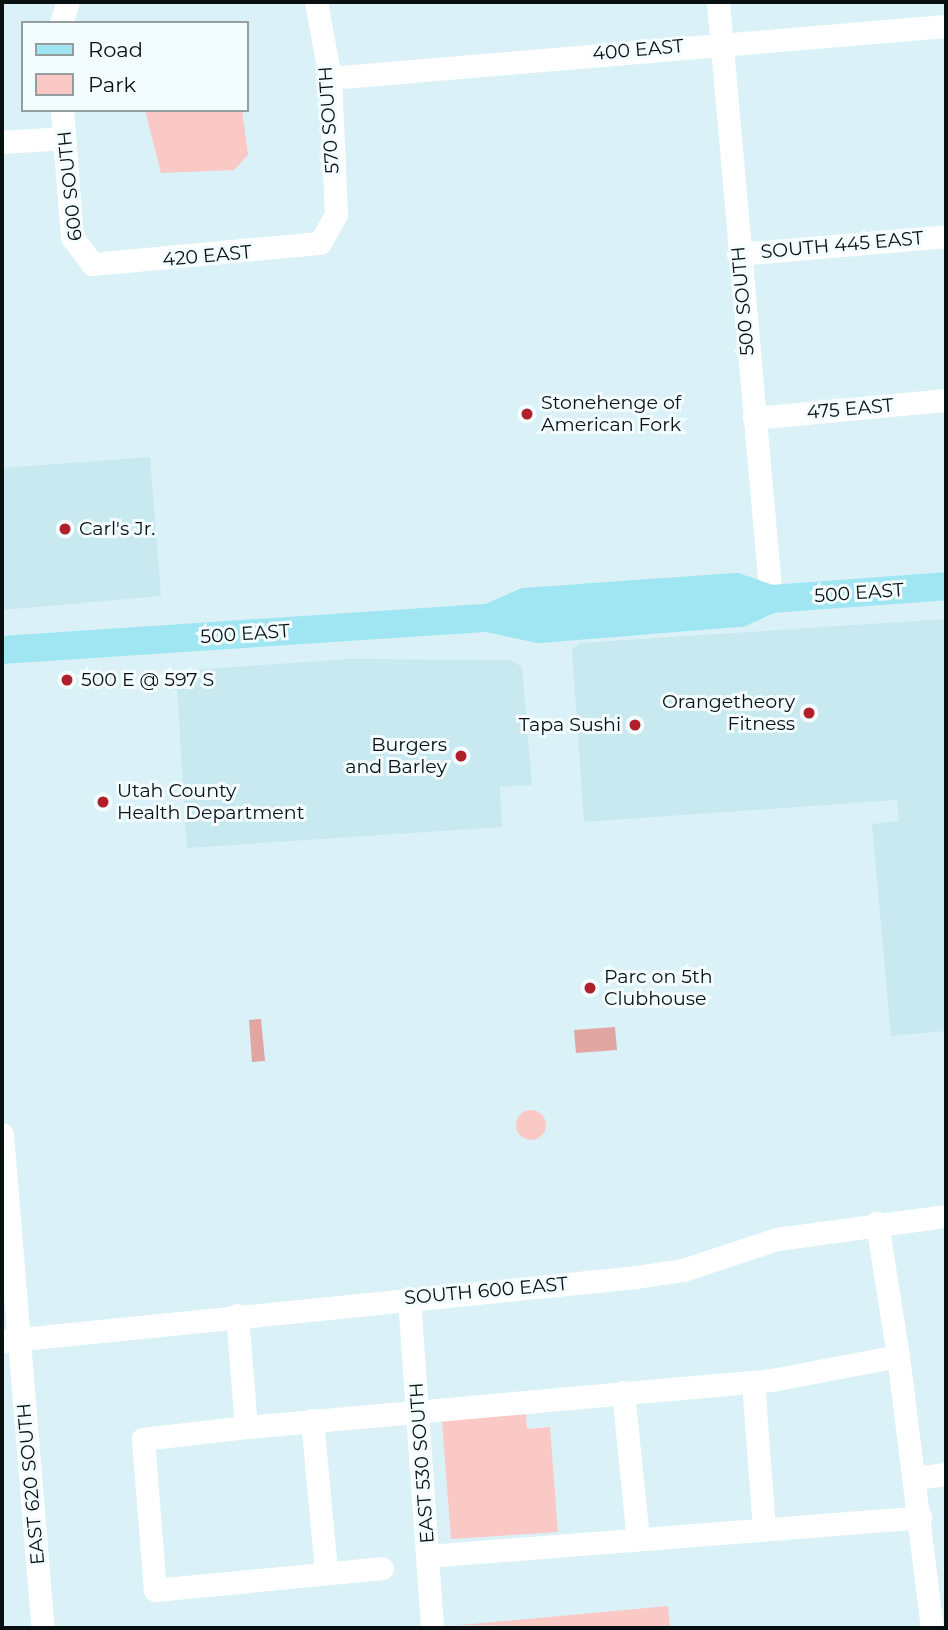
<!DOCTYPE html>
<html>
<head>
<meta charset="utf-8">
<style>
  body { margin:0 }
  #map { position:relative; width:948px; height:1630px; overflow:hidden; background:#daf2f7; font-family:Montserrat,sans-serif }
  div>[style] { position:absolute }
  .built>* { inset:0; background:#c7e9ef }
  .green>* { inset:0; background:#fac9c5 }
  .round { border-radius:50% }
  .water>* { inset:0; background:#e1a6a1 }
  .minor>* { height:23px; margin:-11.5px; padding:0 11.5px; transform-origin:11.5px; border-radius:11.5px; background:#fff }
  .major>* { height:28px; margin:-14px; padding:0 14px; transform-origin:14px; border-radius:14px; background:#a0e6f2 }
  .dots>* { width:19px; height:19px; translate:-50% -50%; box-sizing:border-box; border:4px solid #f3fcfe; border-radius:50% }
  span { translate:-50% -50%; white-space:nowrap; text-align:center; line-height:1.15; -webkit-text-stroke:6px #f3fcfe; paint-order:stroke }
  .street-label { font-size:19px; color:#081011 }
  .poi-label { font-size:19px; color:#081011 }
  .left { translate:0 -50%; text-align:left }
  .right { translate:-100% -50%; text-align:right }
  .frame { position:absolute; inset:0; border:4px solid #081011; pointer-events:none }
  .legend { position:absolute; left:21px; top:21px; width:228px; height:91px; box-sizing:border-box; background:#f3fcfe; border:2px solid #959e9f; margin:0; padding:9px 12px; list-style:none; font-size:21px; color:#081011 }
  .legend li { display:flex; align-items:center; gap:14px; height:35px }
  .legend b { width:35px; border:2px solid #959e9f }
</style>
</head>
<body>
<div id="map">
  <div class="built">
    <div style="clip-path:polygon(150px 457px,161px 596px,2px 610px,2px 468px)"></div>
    <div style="clip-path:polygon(946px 619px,946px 1031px,891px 1036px,872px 824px,899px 821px,897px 800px,584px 822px,572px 650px,580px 643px)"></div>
    <div style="clip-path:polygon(350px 659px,510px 660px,522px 667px,532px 785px,500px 787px,502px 827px,187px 848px,176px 671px)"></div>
  </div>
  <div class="green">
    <div style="clip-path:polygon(145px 110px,242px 110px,248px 155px,234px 170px,161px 173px)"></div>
    <div class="round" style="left:516px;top:1110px;width:30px;height:30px"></div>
    <div style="clip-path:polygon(526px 1414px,527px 1429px,550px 1427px,558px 1532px,451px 1539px,442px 1421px)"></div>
    <div style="clip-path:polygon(668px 1606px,670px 1628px,455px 1625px,472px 1624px)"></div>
  </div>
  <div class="water">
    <div style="clip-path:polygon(261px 1019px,265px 1061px,252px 1062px,249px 1020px)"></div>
    <div style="clip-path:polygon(615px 1027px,617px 1050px,576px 1053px,574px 1030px)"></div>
  </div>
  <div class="minor">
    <div style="left:718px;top:2px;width:599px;rotate:84.93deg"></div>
    <div style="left:61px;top:23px;width:22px;rotate:-72deg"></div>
    <div style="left:330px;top:78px;width:618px;rotate:-4.83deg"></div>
    <div style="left:62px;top:110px;width:127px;rotate:85.5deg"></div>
    <div style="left:72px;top:237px;width:34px;rotate:53deg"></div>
    <div style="left:92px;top:264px;width:229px;rotate:-5.3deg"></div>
    <div style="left:320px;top:243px;width:33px;rotate:-61deg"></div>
    <div style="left:336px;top:214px;width:136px;rotate:-92.5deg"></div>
    <div style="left:330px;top:78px;width:77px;rotate:-100.4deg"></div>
    <div style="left:2px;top:142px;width:62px;rotate:-3.7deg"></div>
    <div style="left:738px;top:254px;width:209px;rotate:-4.9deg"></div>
    <div style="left:754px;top:418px;width:193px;rotate:-5.4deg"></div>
    <div style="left:2px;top:1134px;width:496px;rotate:85.3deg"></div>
    <div style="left:409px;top:1298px;width:331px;rotate:86deg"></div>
    <div style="left:237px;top:1315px;width:112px;rotate:85.4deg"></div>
    <div style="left:246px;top:1427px;width:104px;rotate:173.4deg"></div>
    <div style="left:143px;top:1439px;width:151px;rotate:85.5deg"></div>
    <div style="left:155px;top:1590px;width:228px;rotate:-5.5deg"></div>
    <div style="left:2px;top:1341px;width:637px;rotate:-5.76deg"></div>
    <div style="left:636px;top:1277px;width:48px;rotate:-8.5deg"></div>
    <div style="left:683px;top:1270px;width:99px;rotate:-18.3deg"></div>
    <div style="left:777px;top:1239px;width:171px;rotate:-7.8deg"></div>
    <div style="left:898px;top:1356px;width:274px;rotate:82.9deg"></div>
    <div style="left:753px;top:1382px;width:148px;rotate:85.7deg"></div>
    <div style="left:623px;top:1392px;width:148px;rotate:84.2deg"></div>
    <div style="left:312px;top:1420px;width:153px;rotate:84.7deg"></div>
    <div style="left:246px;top:1427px;width:528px;rotate:-5.11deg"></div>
    <div style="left:772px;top:1380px;width:128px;rotate:-10.8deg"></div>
    <div style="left:898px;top:1356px;width:135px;rotate:-99deg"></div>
    <div style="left:917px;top:1478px;width:29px;rotate:-8deg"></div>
    <div style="left:428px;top:1556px;width:494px;rotate:-4.5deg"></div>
  </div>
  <div class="major">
    <div style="left:488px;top:618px;width:40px;rotate:-23.4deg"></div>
    <div style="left:525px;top:602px;width:111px;rotate:-4.1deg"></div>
    <div style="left:636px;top:594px;width:100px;rotate:-4deg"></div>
    <div style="left:736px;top:587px;width:37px;rotate:19deg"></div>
    <div style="left:2px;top:650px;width:487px;rotate:-3.8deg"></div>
    <div style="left:488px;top:618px;width:52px;rotate:12.2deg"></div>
    <div style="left:539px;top:629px;width:202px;rotate:-4.6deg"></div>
    <div style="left:740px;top:613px;width:34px;rotate:-24deg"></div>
    <div style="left:771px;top:599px;width:175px;rotate:-4.2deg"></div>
  </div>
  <div class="dots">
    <div style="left:527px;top:414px;background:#b11f2a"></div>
    <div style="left:65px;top:529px;background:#b11f2a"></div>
    <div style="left:67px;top:680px;background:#b11f2a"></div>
    <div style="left:809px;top:713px;background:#b11f2a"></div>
    <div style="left:635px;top:725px;background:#b11f2a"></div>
    <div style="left:461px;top:756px;background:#b11f2a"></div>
    <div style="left:103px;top:802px;background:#b11f2a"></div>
    <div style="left:590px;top:988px;background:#b11f2a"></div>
  </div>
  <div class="street-label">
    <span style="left:638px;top:50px;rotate:-5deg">400 EAST</span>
    <span style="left:329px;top:120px;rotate:-94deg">570 SOUTH</span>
    <span style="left:70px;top:186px;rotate:-96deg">600 SOUTH</span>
    <span style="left:842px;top:245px;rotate:-5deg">SOUTH 445 EAST</span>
    <span style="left:207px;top:256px;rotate:-5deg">420 EAST</span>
    <span style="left:743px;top:301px;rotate:-95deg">500 SOUTH</span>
    <span style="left:850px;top:409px;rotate:-5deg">475 EAST</span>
    <span style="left:859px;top:593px;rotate:-4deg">500 EAST</span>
    <span style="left:245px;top:634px;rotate:-4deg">500 EAST</span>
    <span style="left:486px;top:1291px;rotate:-5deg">SOUTH 600 EAST</span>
    <span style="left:422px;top:1463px;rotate:-94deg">EAST 530 SOUTH</span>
    <span style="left:31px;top:1484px;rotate:-95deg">EAST 620 SOUTH</span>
  </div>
  <div class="poi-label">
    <span class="left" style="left:541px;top:414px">Stonehenge of<br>American Fork</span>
    <span class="left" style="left:79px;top:529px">Carl's Jr.</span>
    <span class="left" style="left:81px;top:680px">500 E @ 597 S</span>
    <span class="right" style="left:795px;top:713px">Orangetheory<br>Fitness</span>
    <span class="right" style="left:621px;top:725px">Tapa Sushi</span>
    <span class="right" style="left:447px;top:756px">Burgers<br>and Barley</span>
    <span class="left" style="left:117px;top:802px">Utah County<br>Health Department</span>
    <span class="left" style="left:604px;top:988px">Parc on 5th<br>Clubhouse</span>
  </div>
  <div class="frame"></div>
  <ul class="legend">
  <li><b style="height:9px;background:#a0e6f2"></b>Road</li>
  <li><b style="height:19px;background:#fac9c5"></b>Park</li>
  </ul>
</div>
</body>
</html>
